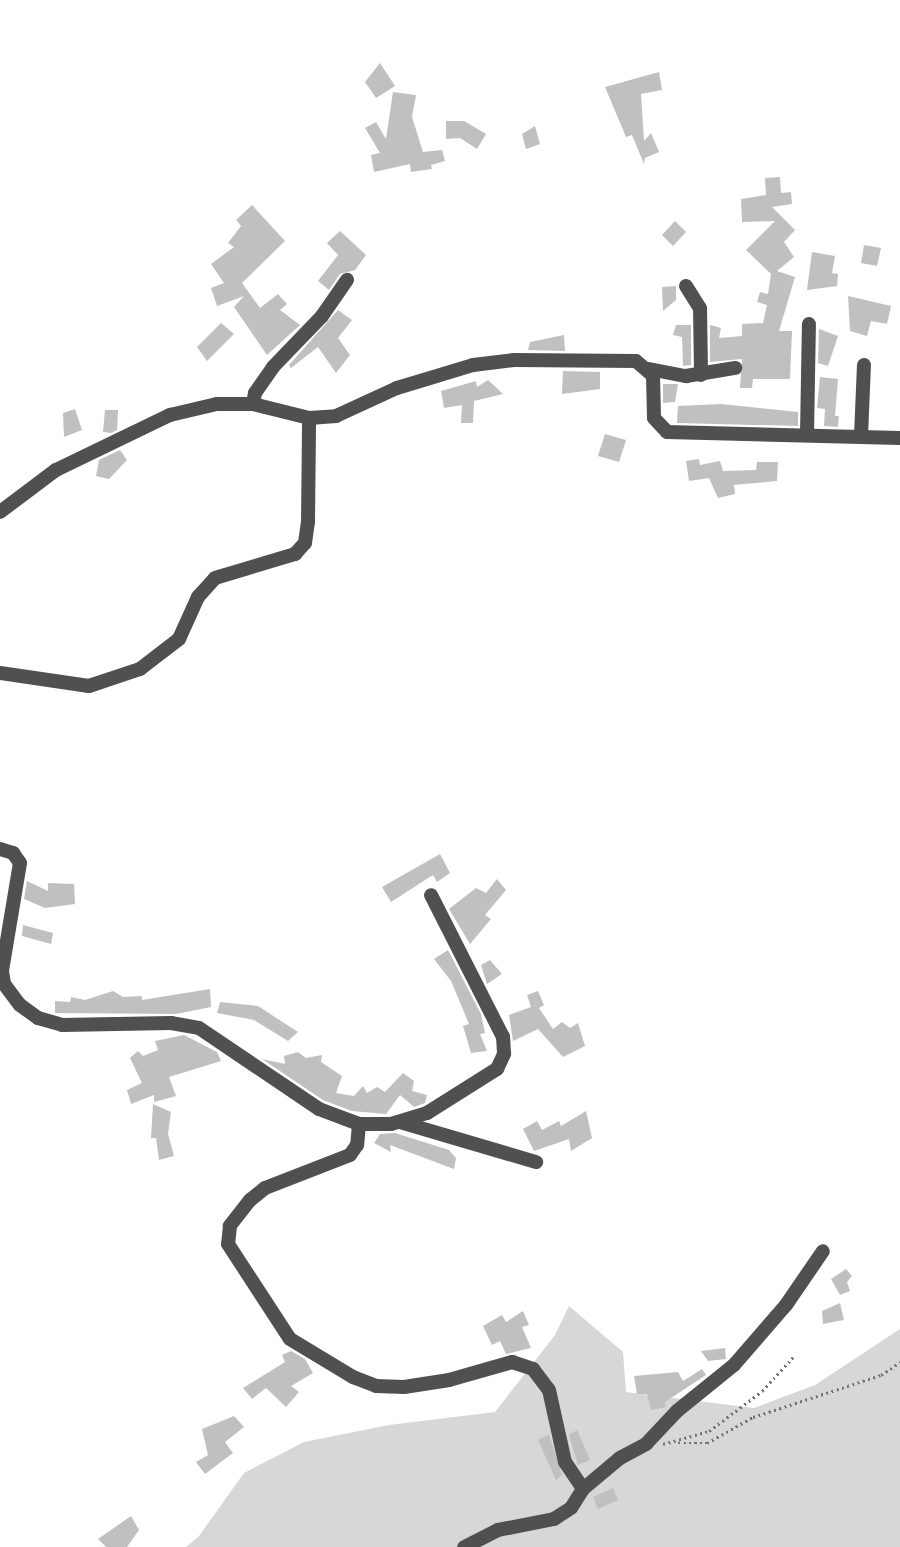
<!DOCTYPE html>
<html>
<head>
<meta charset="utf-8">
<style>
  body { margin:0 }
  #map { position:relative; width:900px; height:1547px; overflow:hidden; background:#fff; font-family:"Sofia Sans Condensed",sans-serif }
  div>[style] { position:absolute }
  .green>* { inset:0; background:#d7d7d7 }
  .building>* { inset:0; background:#c0c0c0 }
  .path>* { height:2.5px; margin-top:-1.25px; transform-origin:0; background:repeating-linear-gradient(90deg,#727272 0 2px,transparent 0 5.5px) }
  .minor>* { height:14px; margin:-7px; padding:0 7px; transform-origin:7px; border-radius:7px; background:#505050 }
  span { translate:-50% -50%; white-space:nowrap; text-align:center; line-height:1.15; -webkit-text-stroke:5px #fff; paint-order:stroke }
</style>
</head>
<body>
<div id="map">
  <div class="green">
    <div style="clip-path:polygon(569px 1306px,623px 1352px,626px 1392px,754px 1408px,815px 1385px,900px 1329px,900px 1547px,186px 1547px,199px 1536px,244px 1473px,304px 1442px,389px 1425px,495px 1412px,555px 1335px)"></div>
  </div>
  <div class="building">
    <div style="clip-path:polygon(380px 63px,395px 86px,376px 98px,365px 82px)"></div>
    <div style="clip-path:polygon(659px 72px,662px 90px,641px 94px,644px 141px,651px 133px,659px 152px,645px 158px,644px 164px,632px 135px,626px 137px,605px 87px)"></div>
    <div style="clip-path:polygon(393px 92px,416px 95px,412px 117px,423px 152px,442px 150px,445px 161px,431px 165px,432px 169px,411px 172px,410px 164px,374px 172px,371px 155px,380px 153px,365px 128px,376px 122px,386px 139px)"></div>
    <div style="clip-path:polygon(446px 121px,464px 121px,486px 134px,477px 149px,460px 138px,446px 139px)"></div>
    <div style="clip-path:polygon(535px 126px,540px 144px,526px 149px,522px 134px)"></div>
    <div style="clip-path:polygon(780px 177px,781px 193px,791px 192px,792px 204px,772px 207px,795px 230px,784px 242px,794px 257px,777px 271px,795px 277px,779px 331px,792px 331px,790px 379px,753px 379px,752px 388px,740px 388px,742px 359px,710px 362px,710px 325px,721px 328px,719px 338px,742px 336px,742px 324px,763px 323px,767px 305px,757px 302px,760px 292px,768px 294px,771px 274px,746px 250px,775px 221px,742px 222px,741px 199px,766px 195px,765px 178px)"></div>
    <div style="clip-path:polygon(252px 205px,285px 241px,242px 283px,260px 308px,278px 294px,287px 304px,280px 310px,300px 325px,267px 355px,234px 307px,244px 296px,217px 306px,211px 288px,224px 283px,211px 264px,234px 247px,228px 243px,241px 226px,236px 220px)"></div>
    <div style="clip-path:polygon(675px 221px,686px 232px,673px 246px,662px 235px)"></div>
    <div style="clip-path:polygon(340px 231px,366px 255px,355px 270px,340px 274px,329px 290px,318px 281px,338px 255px,327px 243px)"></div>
    <div style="clip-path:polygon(864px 245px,881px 248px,877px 266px,861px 263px)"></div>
    <div style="clip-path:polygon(812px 252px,835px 256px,832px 273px,838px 274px,837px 286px,807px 290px)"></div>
    <div style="clip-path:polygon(676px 286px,676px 300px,663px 311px,662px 287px)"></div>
    <div style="clip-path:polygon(848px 296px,891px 306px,887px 324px,871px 321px,867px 336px,850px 331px)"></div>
    <div style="clip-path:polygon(338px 310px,352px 320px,338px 338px,350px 355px,336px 373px,318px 347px,291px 368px,289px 365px)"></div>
    <div style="clip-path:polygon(221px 323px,234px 334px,207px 361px,197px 347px)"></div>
    <div style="clip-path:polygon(676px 325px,691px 325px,691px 365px,683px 366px,682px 337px,673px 335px)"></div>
    <div style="clip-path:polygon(819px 329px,838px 336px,828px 366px,818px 363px)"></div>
    <div style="clip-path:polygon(564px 335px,565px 351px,528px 350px,530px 342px)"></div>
    <div style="clip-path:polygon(563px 371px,600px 372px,600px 389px,562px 394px)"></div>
    <div style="clip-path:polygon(820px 377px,838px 379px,835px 416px,839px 416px,838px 427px,824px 426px,825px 409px,817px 408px)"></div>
    <div style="clip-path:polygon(488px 380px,503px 394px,474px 401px,473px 423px,461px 423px,462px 405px,444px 408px,441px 391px,476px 381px,477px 387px)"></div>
    <div style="clip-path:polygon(663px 384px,678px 384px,675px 402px,663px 403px)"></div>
    <div style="clip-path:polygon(721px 404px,798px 412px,798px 426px,677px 423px,678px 406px)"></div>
    <div style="clip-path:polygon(75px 409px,82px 430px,64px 437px,63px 413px)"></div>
    <div style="clip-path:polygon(105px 410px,118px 410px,117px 430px,111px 433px,103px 432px)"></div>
    <div style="clip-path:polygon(605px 434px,626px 440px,619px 462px,598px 456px)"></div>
    <div style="clip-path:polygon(120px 450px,127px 460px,109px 479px,96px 476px,99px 460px)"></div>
    <div style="clip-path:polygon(699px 459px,700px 465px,720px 461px,723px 471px,756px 470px,757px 462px,778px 462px,777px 481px,734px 485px,735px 494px,718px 498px,709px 478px,689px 481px,686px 461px)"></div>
    <div style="clip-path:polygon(440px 854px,450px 873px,437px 882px,433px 875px,391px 902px,382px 887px)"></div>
    <div style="clip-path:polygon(497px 879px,506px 890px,485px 915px,491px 919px,470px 944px,449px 909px,476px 888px,486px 893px)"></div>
    <div style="clip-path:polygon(27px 881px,48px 891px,48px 883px,74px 884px,75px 904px,45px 908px,24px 899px)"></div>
    <div style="clip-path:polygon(23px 925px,53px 933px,51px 944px,22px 936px)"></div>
    <div style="clip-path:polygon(448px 950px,481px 1014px,485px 1033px,480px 1034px,487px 1051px,471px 1053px,463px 1026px,469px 1024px,451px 981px,434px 959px)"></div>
    <div style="clip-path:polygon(490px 960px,502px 974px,487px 984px,481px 965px)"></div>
    <div style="clip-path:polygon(210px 989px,211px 1007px,176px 1014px,55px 1013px,55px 1001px,70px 1002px,71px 997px,85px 1000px,113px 991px,123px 997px,142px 996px,142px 1000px)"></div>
    <div style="clip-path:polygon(538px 991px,544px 1005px,539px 1008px,553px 1029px,562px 1022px,570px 1028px,578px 1023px,585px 1046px,563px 1057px,538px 1029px,513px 1041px,509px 1015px,531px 1007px,527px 995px)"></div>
    <div style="clip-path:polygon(220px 1002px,258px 1006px,298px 1032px,288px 1041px,254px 1020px,217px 1013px)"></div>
    <div style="clip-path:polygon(184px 1035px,217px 1052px,221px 1061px,169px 1077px,176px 1096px,154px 1102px,154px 1095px,131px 1104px,127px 1090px,142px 1083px,130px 1058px,138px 1051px,143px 1056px,158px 1050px,155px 1041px)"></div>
    <div style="clip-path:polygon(298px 1052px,306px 1058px,322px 1055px,321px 1062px,342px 1076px,336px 1093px,354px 1096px,363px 1086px,367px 1093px,377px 1087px,385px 1092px,403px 1073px,414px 1081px,412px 1091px,427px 1095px,425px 1103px,414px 1107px,400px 1095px,386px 1114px,352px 1111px,323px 1100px,262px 1059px,285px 1064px,284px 1056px)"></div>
    <div style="clip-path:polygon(153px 1104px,171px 1112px,168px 1134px,174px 1156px,159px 1160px,156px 1138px,151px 1138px)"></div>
    <div style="clip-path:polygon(586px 1111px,592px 1138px,571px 1151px,569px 1139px,534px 1151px,523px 1129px,537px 1121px,542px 1130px,559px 1121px,561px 1126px)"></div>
    <div style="clip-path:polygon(395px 1133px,449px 1150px,456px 1158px,454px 1169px,390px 1145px,391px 1152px,374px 1143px,380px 1134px)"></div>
    <div style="clip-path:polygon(846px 1269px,852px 1276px,847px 1282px,850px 1291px,840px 1295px,831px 1279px)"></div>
    <div style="clip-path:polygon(840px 1303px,844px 1320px,823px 1324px,822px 1311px)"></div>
    <div style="clip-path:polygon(523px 1311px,529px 1325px,522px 1327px,531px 1348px,506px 1354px,500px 1341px,492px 1345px,483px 1326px,502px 1315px,506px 1322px)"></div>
    <div style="clip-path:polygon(725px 1348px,726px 1359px,708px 1361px,701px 1351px)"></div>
    <div style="clip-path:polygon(291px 1351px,305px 1359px,313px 1373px,291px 1386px,299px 1392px,286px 1407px,266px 1388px,252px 1399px,243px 1388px,285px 1362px,282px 1355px)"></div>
    <div style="clip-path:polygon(702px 1369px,706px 1375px,665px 1402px,666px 1407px,651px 1410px,647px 1394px,637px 1394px,634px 1376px,678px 1372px,683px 1381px)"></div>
    <div style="clip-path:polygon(234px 1416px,244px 1427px,225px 1442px,233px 1453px,205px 1474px,196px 1462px,208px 1455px,202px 1429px)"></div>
    <div style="clip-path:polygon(577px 1430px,590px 1460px,578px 1465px,569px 1435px)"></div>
    <div style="clip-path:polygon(549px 1434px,562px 1475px,556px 1480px,538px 1440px)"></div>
    <div style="clip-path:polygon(613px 1488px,618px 1500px,598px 1509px,593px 1497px)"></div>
    <div style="clip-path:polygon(131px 1516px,139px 1530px,127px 1547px,106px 1547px,98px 1539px)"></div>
  </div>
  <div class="path">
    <div style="left:678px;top:1443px;width:29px"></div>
    <div style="left:707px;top:1443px;width:53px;rotate:-29.5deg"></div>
    <div style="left:753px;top:1417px;width:135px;rotate:-18.2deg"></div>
    <div style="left:881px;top:1375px;width:23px;rotate:-34deg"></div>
    <div style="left:663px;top:1444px;width:48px;rotate:-15.8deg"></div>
    <div style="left:709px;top:1431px;width:66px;rotate:-37deg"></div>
    <div style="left:762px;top:1391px;width:46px;rotate:-47.6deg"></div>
  </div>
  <div class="minor">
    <div style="left:686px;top:286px;width:26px;rotate:58deg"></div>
    <div style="left:700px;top:308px;width:67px;rotate:89.1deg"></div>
    <div style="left:649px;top:369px;width:38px;rotate:11deg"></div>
    <div style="left:686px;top:376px;width:50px;rotate:-9.3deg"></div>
    <div style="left:253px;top:404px;width:11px;rotate:-80deg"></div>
    <div style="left:255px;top:393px;width:32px;rotate:-55deg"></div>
    <div style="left:273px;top:367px;width:71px;rotate:-46.1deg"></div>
    <div style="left:322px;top:316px;width:44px;rotate:-55.2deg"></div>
    <div style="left:807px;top:434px;width:110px;rotate:-89deg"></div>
    <div style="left:861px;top:436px;width:71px;rotate:-87.6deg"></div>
    <div style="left:0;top:512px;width:70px;rotate:-36.9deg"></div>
    <div style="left:56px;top:470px;width:127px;rotate:-25.8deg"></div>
    <div style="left:170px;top:415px;width:48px;rotate:-13.2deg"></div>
    <div style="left:217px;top:404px;width:36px"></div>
    <div style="left:253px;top:404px;width:58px;rotate:14deg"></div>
    <div style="left:309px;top:418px;width:27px;rotate:-4deg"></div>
    <div style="left:336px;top:416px;width:67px;rotate:-24.7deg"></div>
    <div style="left:397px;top:388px;width:79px;rotate:-16.8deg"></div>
    <div style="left:473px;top:365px;width:41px;rotate:-7deg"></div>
    <div style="left:514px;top:360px;width:122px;rotate:0.5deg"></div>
    <div style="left:636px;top:361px;width:23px;rotate:41deg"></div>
    <div style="left:653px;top:376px;width:42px;rotate:88.6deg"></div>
    <div style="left:654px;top:418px;width:19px;rotate:47deg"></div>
    <div style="left:667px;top:432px;width:233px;rotate:1.5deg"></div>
    <div style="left:0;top:673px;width:90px;rotate:8.3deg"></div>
    <div style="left:89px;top:686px;width:54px;rotate:-18.4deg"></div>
    <div style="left:140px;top:669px;width:49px;rotate:-37.6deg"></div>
    <div style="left:179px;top:639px;width:46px;rotate:-65.7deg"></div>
    <div style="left:198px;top:597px;width:25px;rotate:-48deg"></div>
    <div style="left:215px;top:578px;width:84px;rotate:-16.7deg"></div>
    <div style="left:295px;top:554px;width:15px;rotate:-48deg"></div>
    <div style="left:305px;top:543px;width:21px;rotate:-82deg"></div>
    <div style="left:308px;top:522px;width:104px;rotate:-89.4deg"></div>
    <div style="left:0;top:849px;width:14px;rotate:17deg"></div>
    <div style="left:13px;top:853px;width:12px;rotate:55deg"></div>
    <div style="left:20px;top:863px;width:109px;rotate:99.5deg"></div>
    <div style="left:2px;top:971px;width:13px;rotate:81deg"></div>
    <div style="left:4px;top:984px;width:26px;rotate:53deg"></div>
    <div style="left:20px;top:1005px;width:22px;rotate:36deg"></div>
    <div style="left:38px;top:1018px;width:25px;rotate:16deg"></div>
    <div style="left:62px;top:1025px;width:109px;rotate:-1.1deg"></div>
    <div style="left:171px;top:1023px;width:28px;rotate:10deg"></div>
    <div style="left:199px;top:1028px;width:145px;rotate:34deg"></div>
    <div style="left:319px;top:1109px;width:43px;rotate:20.6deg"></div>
    <div style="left:359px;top:1124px;width:32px"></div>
    <div style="left:391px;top:1124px;width:38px;rotate:-17deg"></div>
    <div style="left:427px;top:1113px;width:83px;rotate:-32.2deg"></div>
    <div style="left:497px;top:1069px;width:17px;rotate:-65deg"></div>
    <div style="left:504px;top:1054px;width:17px;rotate:-93deg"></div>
    <div style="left:503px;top:1037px;width:159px;rotate:-116.9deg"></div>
    <div style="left:400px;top:1122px;width:142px;rotate:16.4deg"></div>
    <div style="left:359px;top:1124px;width:21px;rotate:95deg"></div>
    <div style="left:357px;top:1145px;width:12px;rotate:125deg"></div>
    <div style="left:350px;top:1155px;width:91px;rotate:158.8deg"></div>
    <div style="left:265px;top:1188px;width:19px;rotate:141deg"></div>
    <div style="left:250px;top:1200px;width:33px;rotate:128deg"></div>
    <div style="left:230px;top:1226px;width:18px;rotate:96deg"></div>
    <div style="left:228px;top:1244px;width:113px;rotate:56.9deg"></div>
    <div style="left:290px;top:1339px;width:74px;rotate:31.1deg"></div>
    <div style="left:353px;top:1377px;width:25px;rotate:21deg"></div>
    <div style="left:376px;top:1386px;width:28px;rotate:2deg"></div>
    <div style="left:404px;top:1387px;width:46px;rotate:-8.8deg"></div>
    <div style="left:449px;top:1380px;width:66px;rotate:-15.9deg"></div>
    <div style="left:512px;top:1362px;width:22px;rotate:18deg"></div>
    <div style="left:533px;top:1369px;width:26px;rotate:53deg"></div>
    <div style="left:549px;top:1390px;width:74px;rotate:77.5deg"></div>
    <div style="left:565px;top:1462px;width:32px;rotate:56deg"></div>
    <div style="left:583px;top:1489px;width:22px;rotate:122deg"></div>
    <div style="left:571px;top:1508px;width:20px;rotate:147deg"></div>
    <div style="left:554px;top:1519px;width:57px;rotate:168.9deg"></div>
    <div style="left:498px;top:1530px;width:38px;rotate:153deg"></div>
    <div style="left:583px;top:1489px;width:48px;rotate:-40deg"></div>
    <div style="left:620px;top:1458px;width:30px;rotate:-28deg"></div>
    <div style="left:646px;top:1444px;width:45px;rotate:-46.8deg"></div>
    <div style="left:677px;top:1411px;width:73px;rotate:-38.9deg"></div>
    <div style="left:734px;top:1365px;width:79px;rotate:-49.1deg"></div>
    <div style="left:786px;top:1305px;width:65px;rotate:-55.6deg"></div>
  </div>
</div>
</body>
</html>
